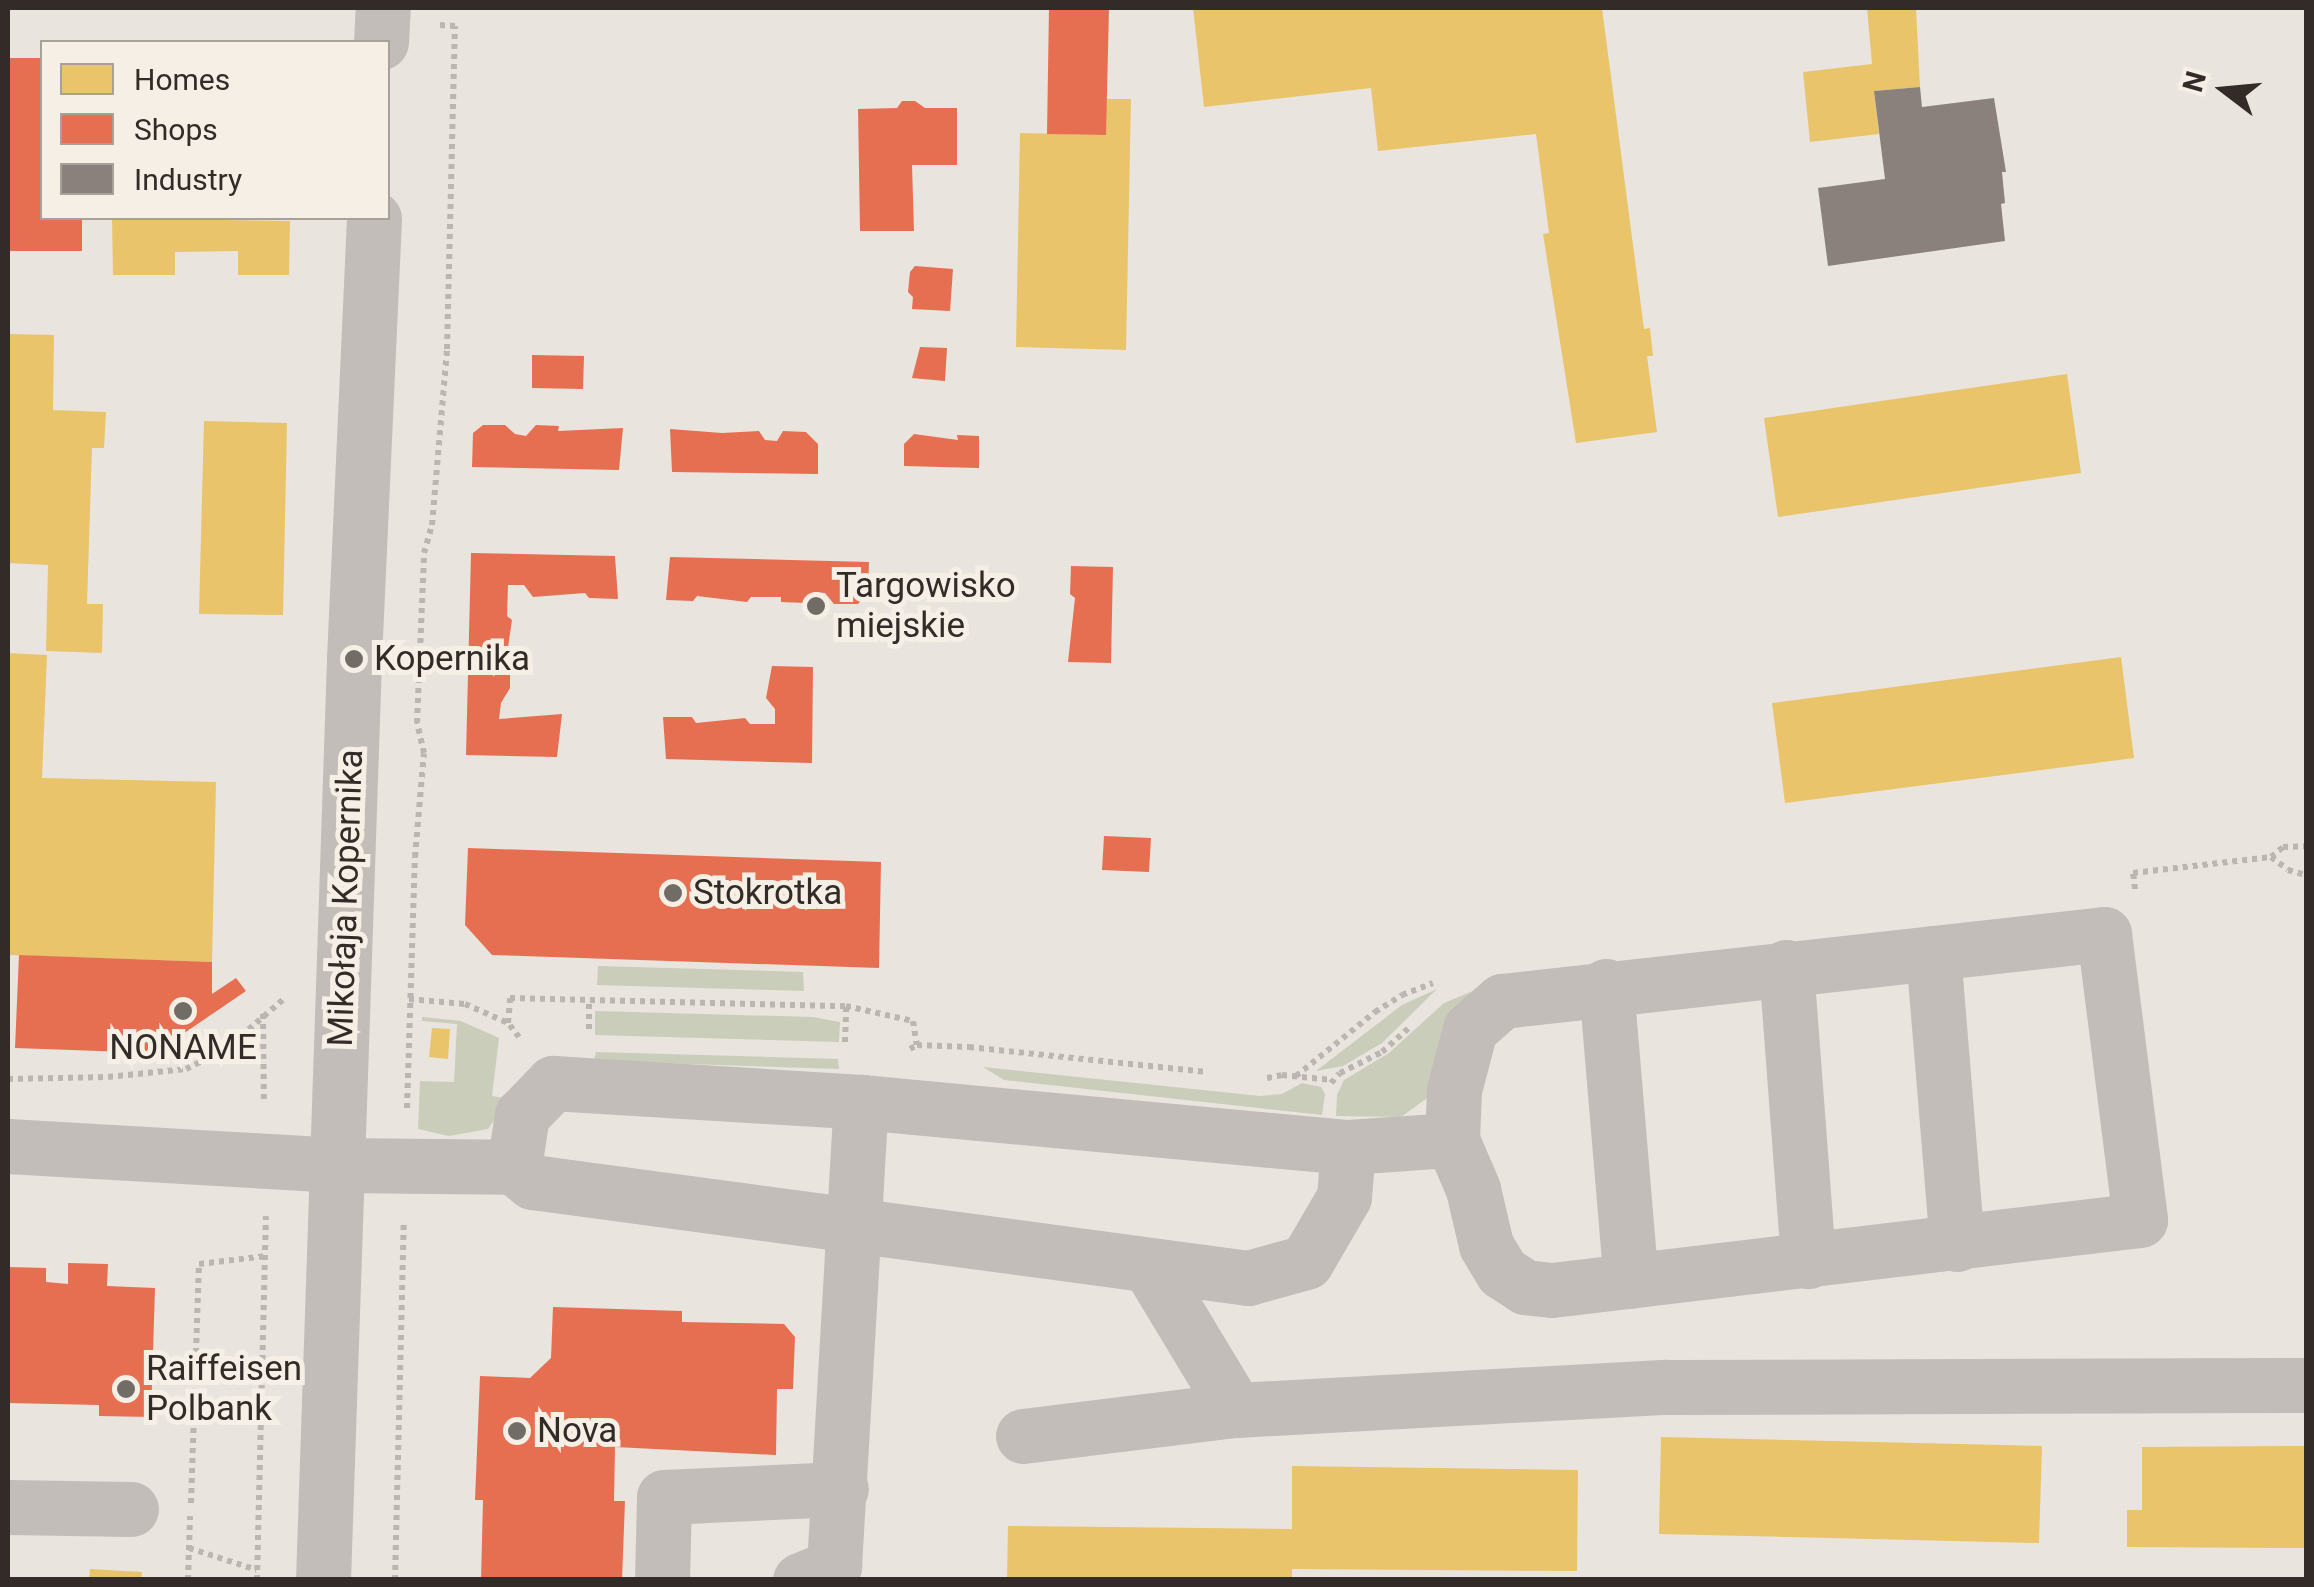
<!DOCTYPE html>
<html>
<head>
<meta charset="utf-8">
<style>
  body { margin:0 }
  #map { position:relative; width:2314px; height:1587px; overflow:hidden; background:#e9e4de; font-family:Roboto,sans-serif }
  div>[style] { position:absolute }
  .green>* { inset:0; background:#cacdba }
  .homes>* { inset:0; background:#e9c46a }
  .shops>* { inset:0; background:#e76f51 }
  .industry>* { inset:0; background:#8a817c }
  .path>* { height:6px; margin-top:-3px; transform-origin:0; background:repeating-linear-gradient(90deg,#bbb6b1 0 5px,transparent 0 10px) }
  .minor>* { height:55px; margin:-27.5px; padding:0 27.5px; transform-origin:27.5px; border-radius:27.5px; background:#c2bdb8 }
  .dots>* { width:28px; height:28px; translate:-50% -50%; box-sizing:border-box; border:5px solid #f6efe6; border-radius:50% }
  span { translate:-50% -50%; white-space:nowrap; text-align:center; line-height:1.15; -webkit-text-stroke:10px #f6efe6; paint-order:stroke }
  .poi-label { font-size:35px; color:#322b27 }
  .left { translate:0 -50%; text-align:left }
  .street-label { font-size:35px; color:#322b27 }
  .frame { position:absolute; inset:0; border:10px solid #322b27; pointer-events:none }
  .legend { position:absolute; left:40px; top:40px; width:350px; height:180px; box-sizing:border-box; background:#f6efe6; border:2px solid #a8a19a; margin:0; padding:12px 18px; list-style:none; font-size:30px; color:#322b27 }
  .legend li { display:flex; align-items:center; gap:20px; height:50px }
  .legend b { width:50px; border:2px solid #a8a19a }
  .north { position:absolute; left:2174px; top:40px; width:100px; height:100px; -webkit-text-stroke:8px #f6efe6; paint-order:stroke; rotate:286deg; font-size:28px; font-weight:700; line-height:40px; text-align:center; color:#322b27 }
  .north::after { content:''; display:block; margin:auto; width:35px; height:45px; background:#322b27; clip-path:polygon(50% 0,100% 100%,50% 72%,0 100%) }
</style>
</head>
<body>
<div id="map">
  <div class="green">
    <div style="clip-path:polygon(598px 966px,803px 972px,804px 991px,597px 985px)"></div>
    <div style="clip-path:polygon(1509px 976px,1430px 1096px,1401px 1117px,1336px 1116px,1337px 1095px,1344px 1080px,1389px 1053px,1444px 1003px)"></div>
    <div style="clip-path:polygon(1437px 989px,1382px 1043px,1343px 1066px,1316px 1071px,1402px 1005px)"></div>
    <div style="clip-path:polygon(595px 1011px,813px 1017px,840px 1022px,839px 1042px,595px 1035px)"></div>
    <div style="clip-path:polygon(422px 1017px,461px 1021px,499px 1038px,492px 1096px,509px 1099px,488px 1129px,449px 1136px,418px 1129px,420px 1081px,454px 1082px,457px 1024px,422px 1021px)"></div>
    <div style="clip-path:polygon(596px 1052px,838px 1059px,839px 1069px,594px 1061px)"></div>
    <div style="clip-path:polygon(983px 1067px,1260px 1096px,1282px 1094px,1302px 1083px,1321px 1087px,1325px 1094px,1322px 1115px,1004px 1080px)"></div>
  </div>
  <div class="homes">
    <div style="clip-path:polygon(1193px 8px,1602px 8px,1644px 329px,1650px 328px,1653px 356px,1647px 356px,1657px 432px,1576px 443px,1543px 234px,1549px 233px,1536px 134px,1378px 151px,1371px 88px,1204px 107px)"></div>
    <div style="clip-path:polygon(1867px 8px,1916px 8px,1920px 87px,1874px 91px,1879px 134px,1810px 142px,1803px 72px,1872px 64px)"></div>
    <div style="clip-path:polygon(1106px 99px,1131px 99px,1126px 350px,1016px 347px,1020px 133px,1106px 135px)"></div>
    <div style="clip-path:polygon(112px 218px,290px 221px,289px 275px,238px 275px,238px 251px,175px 252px,175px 275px,113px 275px)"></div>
    <div style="clip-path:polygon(8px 334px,54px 335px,53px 410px,106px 412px,104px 448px,92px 448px,87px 604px,103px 604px,102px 653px,46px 651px,48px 565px,8px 563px)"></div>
    <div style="clip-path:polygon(2067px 374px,2081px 473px,1778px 517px,1764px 418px)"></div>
    <div style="clip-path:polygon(204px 421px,287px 423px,283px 615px,199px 614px)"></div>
    <div style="clip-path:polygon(8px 653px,47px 655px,42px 778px,216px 782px,212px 962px,8px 955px)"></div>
    <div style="clip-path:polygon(2121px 657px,2134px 758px,1785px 803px,1772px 703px)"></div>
    <div style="clip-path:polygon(432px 1028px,450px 1029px,448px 1059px,429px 1057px)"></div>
    <div style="clip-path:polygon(1661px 1437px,2042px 1446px,2039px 1543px,1659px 1534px)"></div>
    <div style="clip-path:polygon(2306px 1446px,2306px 1548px,2127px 1547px,2127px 1510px,2142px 1510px,2142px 1447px)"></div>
    <div style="clip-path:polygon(1292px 1466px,1578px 1470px,1577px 1571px,1292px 1569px,1292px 1580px,1007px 1580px,1008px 1526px,1292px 1529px)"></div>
    <div style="clip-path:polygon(90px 1569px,142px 1572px,141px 1580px,89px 1580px)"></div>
  </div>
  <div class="shops">
    <div style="clip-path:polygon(1049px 8px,1109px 8px,1106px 135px,1047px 134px)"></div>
    <div style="clip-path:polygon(8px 58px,42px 58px,42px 218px,82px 218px,82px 251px,8px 251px)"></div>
    <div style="clip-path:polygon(902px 101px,915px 101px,925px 108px,957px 108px,957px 165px,912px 165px,914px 231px,860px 231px,858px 109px,897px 108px)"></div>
    <div style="clip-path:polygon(915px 266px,953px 269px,950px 311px,912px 309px,913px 297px,908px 292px,910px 272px)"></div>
    <div style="clip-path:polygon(920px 347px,947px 348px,945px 381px,912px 378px)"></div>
    <div style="clip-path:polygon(532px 355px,584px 356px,583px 389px,532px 388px)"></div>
    <div style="clip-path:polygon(483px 425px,505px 425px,515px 434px,526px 436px,536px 425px,559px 426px,558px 431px,623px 428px,619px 470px,472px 467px,473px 433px)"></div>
    <div style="clip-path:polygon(670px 429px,722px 433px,759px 431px,765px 440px,777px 441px,783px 431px,806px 432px,818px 444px,818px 474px,672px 472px)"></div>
    <div style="clip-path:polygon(914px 434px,958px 440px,957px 435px,979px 436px,979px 468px,904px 466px,904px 444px)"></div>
    <div style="clip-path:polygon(471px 553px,615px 556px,618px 599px,589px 598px,585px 593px,533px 597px,524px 585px,508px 585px,507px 616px,512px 620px,506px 661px,510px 666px,510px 688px,501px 703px,499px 719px,562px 714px,557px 757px,466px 755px)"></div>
    <div style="clip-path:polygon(670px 557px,869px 562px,868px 593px,858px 604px,834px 604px,825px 593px,815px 592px,806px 603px,781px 602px,781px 597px,751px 597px,747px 602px,697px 596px,693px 601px,666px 600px)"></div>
    <div style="clip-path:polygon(1071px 566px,1113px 567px,1111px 663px,1068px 662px,1075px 598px,1070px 594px)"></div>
    <div style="clip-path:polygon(772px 666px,813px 667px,812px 763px,666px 759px,663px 717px,692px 717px,696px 723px,745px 718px,750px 724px,775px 724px,775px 709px,766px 698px)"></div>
    <div style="clip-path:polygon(1104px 836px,1151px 838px,1149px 872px,1102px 870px)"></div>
    <div style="clip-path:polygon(468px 848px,881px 862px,879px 968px,492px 955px,465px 925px)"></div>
    <div style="clip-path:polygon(19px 955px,212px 962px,212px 994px,236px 978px,246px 991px,155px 1053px,15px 1048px)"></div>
    <div style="clip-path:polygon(68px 1263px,108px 1264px,107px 1286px,155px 1288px,151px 1417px,99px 1416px,99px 1405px,8px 1403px,8px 1267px,46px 1268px,46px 1282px,68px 1284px)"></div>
    <div style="clip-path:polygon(553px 1307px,682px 1311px,682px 1322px,784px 1324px,795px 1337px,793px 1389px,777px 1389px,776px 1455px,615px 1447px,614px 1501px,625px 1501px,622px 1580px,481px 1580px,483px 1500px,475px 1500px,480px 1376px,530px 1378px,551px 1358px)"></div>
  </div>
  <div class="industry">
    <div style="clip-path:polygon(1920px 87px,1922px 107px,1994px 98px,2006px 172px,2002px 172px,2005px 203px,2001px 204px,2005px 241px,1828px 266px,1818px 188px,1885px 179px,1874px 91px)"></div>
  </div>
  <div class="path">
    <div style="left:2271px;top:857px;width:21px;rotate:37deg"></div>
    <div style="left:2288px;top:870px;width:19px;rotate:16deg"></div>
    <div style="left:2135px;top:889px;width:16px;rotate:-97deg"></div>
    <div style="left:2133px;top:873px;width:139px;rotate:-6.6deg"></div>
    <div style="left:2271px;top:857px;width:16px;rotate:-40deg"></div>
    <div style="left:2283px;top:847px;width:23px;rotate:-2deg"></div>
    <div style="left:409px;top:999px;width:56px;rotate:5.1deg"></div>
    <div style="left:465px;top:1004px;width:47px;rotate:23.8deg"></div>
    <div style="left:263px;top:1014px;width:89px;rotate:89.4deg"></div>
    <div style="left:589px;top:1029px;width:30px;rotate:-90deg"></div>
    <div style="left:519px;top:1037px;width:18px;rotate:-128deg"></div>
    <div style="left:508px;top:1023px;width:25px;rotate:-85deg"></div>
    <div style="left:510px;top:998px;width:336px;rotate:1.4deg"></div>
    <div style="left:846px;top:1006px;width:69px;rotate:12.6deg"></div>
    <div style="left:913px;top:1021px;width:24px;rotate:81deg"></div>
    <div style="left:845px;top:1042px;width:36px;rotate:-88deg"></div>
    <div style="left:910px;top:1049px;width:8px;rotate:-30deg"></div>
    <div style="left:917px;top:1045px;width:52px;rotate:2.2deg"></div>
    <div style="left:969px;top:1047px;width:237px;rotate:6deg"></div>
    <div style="left:1296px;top:1076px;width:102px;rotate:-39deg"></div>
    <div style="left:1375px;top:1012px;width:32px;rotate:-32deg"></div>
    <div style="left:1402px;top:995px;width:33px;rotate:-21deg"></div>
    <div style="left:1267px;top:1078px;width:15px;rotate:-11deg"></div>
    <div style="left:1282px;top:1075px;width:50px;rotate:5.7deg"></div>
    <div style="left:8px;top:1079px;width:100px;rotate:-1.1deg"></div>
    <div style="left:108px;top:1077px;width:78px;rotate:-5.9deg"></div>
    <div style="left:186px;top:1069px;width:45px;rotate:-26.6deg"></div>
    <div style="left:226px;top:1049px;width:79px;rotate:-40.9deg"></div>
    <div style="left:1331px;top:1083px;width:13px;rotate:-48deg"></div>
    <div style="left:1340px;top:1073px;width:47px;rotate:-26.6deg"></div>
    <div style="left:1382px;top:1052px;width:36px;rotate:-42deg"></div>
    <div style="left:407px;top:1108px;width:251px;rotate:-88.2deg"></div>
    <div style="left:415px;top:857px;width:104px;rotate:-85.1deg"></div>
    <div style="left:424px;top:753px;width:31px;rotate:-103deg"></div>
    <div style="left:417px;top:723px;width:170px;rotate:-87.6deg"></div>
    <div style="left:424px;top:553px;width:29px;rotate:-74deg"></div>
    <div style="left:432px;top:525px;width:177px;rotate:-85.1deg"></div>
    <div style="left:447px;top:349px;width:323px;rotate:-88.6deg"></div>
    <div style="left:455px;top:26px;width:17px;rotate:-177deg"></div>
    <div style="left:191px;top:1503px;width:239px;rotate:-88.1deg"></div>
    <div style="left:199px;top:1264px;width:67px;rotate:-6.8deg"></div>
    <div style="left:189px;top:1548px;width:71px;rotate:17.9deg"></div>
    <div style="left:188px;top:1580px;width:64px;rotate:-88.2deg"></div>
    <div style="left:257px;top:1580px;width:364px;rotate:-88.6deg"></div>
    <div style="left:395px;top:1580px;width:359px;rotate:-88.6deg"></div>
  </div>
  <div class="minor">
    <div style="left:381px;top:42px;width:34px;rotate:-87deg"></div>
    <div style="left:2104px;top:934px;width:288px;rotate:82.8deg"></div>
    <div style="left:2140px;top:1220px;width:592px;rotate:173.21deg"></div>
    <div style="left:1552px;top:1290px;width:27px;rotate:-174deg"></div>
    <div style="left:1525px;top:1287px;width:27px;rotate:-147deg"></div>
    <div style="left:1502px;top:1272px;width:31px;rotate:-121deg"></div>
    <div style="left:1486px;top:1245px;width:57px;rotate:-103.1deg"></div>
    <div style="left:1473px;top:1189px;width:53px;rotate:-113.2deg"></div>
    <div style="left:1452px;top:1140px;width:50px;rotate:-87.7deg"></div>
    <div style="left:1454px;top:1090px;width:63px;rotate:-75.3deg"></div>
    <div style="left:1470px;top:1029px;width:43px;rotate:-41.2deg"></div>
    <div style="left:1502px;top:1001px;width:606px;rotate:-6.35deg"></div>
    <div style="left:1933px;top:953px;width:292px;rotate:85.3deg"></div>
    <div style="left:1786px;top:967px;width:295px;rotate:85.7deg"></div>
    <div style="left:1606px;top:986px;width:296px;rotate:85.2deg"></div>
    <div style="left:553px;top:1083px;width:309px;rotate:3.5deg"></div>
    <div style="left:861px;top:1102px;width:489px;rotate:5.3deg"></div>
    <div style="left:1348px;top:1147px;width:50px;rotate:94.6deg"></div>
    <div style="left:1344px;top:1197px;width:75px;rotate:120.3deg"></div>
    <div style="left:1306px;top:1262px;width:60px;rotate:164.6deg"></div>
    <div style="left:1248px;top:1278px;width:722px;rotate:-172.36deg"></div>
    <div style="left:532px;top:1182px;width:23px;rotate:-140deg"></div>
    <div style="left:514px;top:1167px;width:53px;rotate:-81.3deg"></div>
    <div style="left:522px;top:1115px;width:45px;rotate:-45.9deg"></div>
    <div style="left:8px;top:1146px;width:330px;rotate:3.3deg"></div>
    <div style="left:337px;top:1165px;width:177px;rotate:0.6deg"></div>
    <div style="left:1348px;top:1147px;width:104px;rotate:-3.9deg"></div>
    <div style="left:1149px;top:1266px;width:168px;rotate:58.9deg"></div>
    <div style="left:1236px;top:1410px;width:431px;rotate:-3.1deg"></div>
    <div style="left:1666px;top:1387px;width:638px;rotate:-0.18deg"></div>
    <div style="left:1023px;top:1436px;width:215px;rotate:-7deg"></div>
    <div style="left:8px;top:1507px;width:123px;rotate:0.9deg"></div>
    <div style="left:323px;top:1580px;width:922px;rotate:-88.07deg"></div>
    <div style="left:354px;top:659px;width:441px;rotate:-87.4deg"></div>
    <div style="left:662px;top:1580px;width:83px;rotate:-88.6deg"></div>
    <div style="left:664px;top:1497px;width:177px;rotate:-2.6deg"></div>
    <div style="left:800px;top:1580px;width:37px;rotate:-22deg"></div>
    <div style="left:834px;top:1566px;width:465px;rotate:-86.7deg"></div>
  </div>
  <div class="dots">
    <div style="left:816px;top:606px;background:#726c67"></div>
    <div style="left:354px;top:659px;background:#726c67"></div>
    <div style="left:673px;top:893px;background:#726c67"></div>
    <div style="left:183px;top:1011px;background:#726c67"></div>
    <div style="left:126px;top:1389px;background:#726c67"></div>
    <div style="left:517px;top:1431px;background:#726c67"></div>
  </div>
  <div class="poi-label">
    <span class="left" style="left:836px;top:606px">Targowisko<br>miejskie</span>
    <span class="left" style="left:374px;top:659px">Kopernika</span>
    <span class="left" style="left:693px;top:893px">Stokrotka</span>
    <span style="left:183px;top:1048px">NONAME</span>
    <span class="left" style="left:146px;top:1389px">Raiffeisen<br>Polbank</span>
    <span class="left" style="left:537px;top:1431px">Nova</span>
  </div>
  <div class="street-label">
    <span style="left:346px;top:898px;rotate:-88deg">Mikołaja Kopernika</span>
  </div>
  <div class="frame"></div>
  <ul class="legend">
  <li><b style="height:28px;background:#e9c46a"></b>Homes</li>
  <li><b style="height:28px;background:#e76f51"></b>Shops</li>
  <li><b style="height:28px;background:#8a817c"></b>Industry</li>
  </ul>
  <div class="north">N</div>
</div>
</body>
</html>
